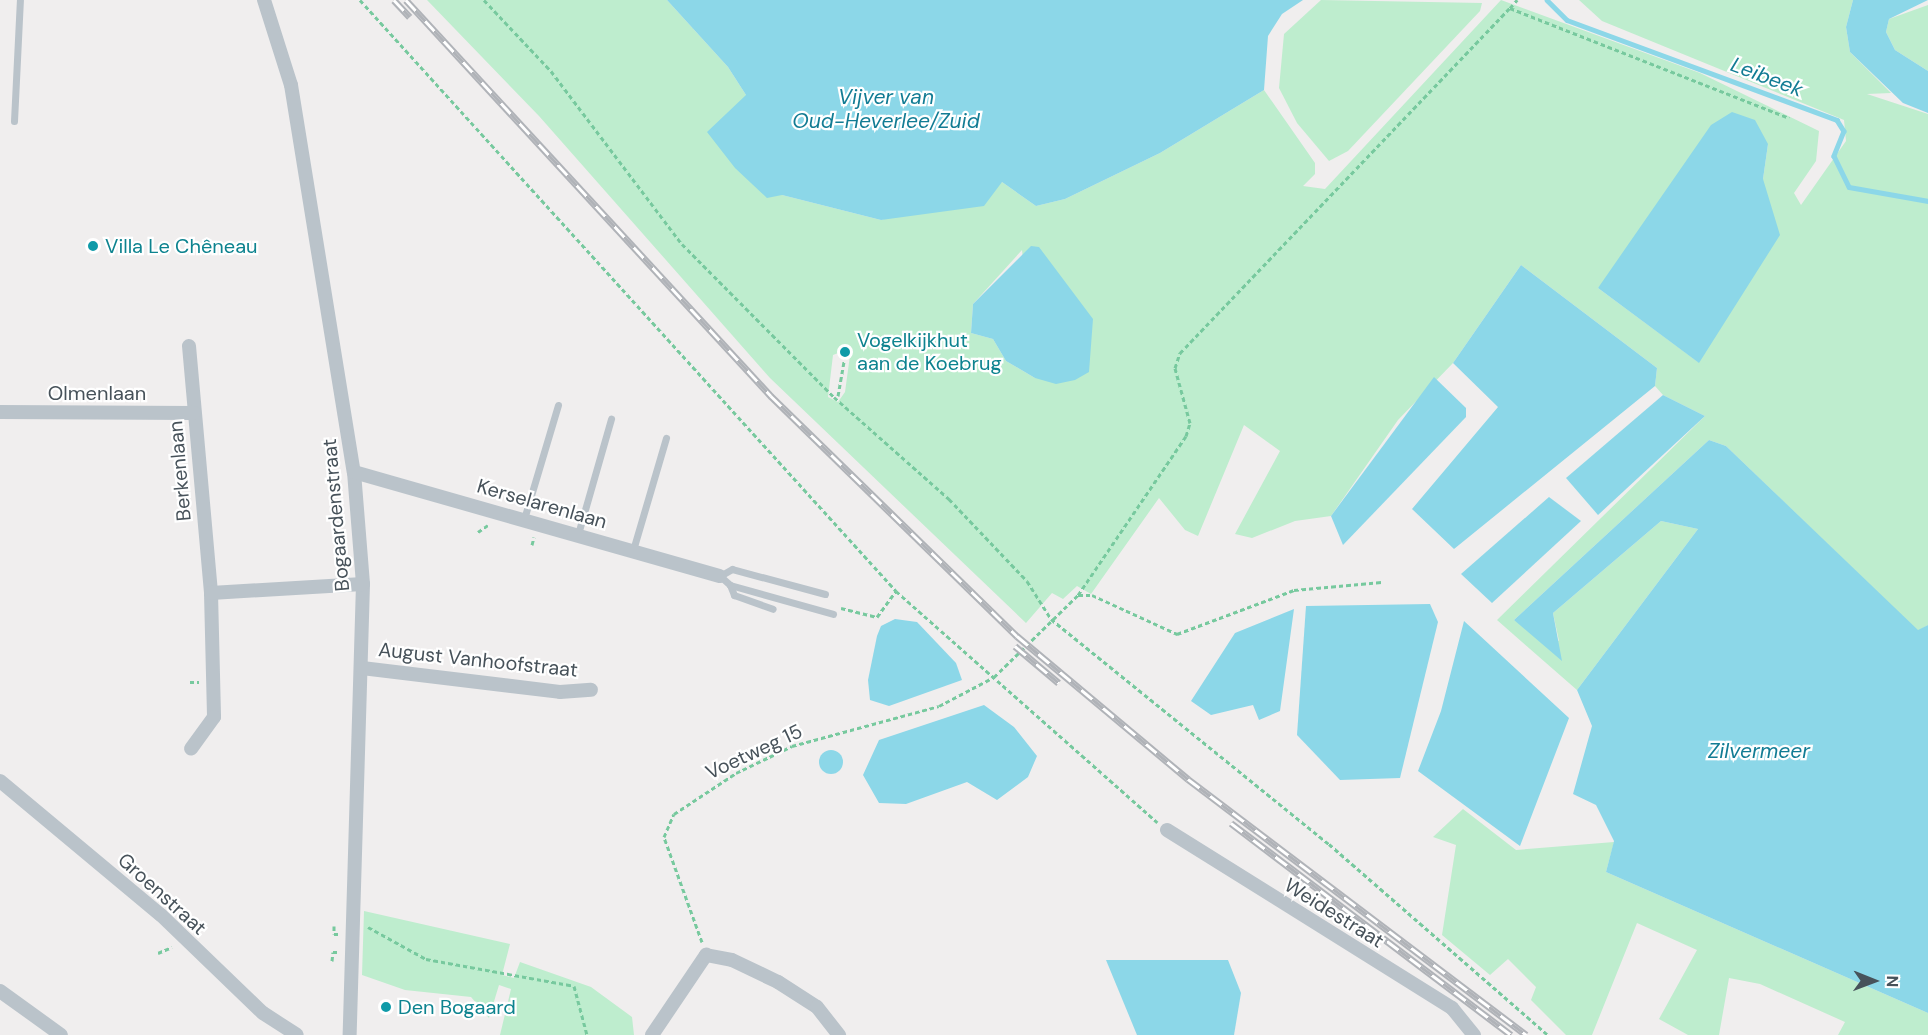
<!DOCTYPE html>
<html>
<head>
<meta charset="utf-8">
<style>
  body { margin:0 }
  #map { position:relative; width:1928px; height:1035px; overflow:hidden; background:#f0eeee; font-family:"DM Sans",sans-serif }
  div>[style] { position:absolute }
  .green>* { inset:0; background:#beedce }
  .water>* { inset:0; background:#8cd7e8 }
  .round { border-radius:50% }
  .stream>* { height:4.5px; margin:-2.25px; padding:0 2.25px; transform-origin:2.25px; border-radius:2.25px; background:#8cd7e8 }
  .path>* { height:3px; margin-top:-1.5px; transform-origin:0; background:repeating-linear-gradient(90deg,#77c99e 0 4.5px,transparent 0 7.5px) }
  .service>* { height:7px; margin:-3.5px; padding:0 3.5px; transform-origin:3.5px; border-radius:3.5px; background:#bac3ca }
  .minor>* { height:14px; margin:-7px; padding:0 7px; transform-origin:7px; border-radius:7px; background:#bac3ca }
  .rail>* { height:7px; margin-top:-3.5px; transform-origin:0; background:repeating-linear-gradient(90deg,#fff 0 14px,#b0b3b8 0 28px); box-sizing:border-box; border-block:2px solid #b0b3b8 }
  .dots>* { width:16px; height:16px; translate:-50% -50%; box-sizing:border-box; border:3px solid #fff; border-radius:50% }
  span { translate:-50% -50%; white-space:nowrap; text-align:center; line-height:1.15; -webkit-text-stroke:4.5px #fff; paint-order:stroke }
  .culture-label { font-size:20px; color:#0d838f }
  .left { translate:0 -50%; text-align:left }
  .street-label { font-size:20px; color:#47525a }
  .water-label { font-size:21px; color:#127c94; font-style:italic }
  .north { position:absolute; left:1844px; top:951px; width:60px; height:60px; -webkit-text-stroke:4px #fff; paint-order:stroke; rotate:91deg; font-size:16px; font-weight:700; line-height:24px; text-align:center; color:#47525a }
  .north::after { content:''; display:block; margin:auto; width:21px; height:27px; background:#47525a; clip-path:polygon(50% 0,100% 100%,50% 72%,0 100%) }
</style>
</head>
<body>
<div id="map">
  <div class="green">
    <div style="clip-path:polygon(evenodd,427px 0,667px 0,728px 67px,746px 95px,782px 195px,881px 220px,1002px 182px,1036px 206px,1065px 199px,1160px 153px,1264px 90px,1315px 163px,1315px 174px,1303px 186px,1325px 189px,1501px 0,1700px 73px,1819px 131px,1816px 161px,1794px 193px,1801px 205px,1846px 141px,1844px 120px,1602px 21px,1579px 0,1853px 0,1846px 27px,1850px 52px,1891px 93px,1867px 94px,1928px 114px,1928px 625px,1918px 631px,1726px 446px,1709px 440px,1514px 620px,1559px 641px,1553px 613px,1661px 521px,1698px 529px,1577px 690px,1497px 620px,1705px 416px,1663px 395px,1655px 386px,1657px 368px,1521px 265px,1453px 363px,1398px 420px,1331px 516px,1295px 521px,1252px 538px,1235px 534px,1280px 451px,1244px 425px,1198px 536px,1185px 530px,1159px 498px,1091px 594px,1077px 586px,1063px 599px,1052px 593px,1026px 623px,770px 378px,539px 116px,427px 0,1768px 144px,1763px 179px,1698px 362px,1598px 288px,1768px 144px,427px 0,1022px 250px,1035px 378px,1006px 361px,993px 339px,971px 333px,973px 304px,1022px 250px,427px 0,851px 348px,845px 392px,838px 402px,828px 397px,833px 355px,851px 348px)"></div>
    <div style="clip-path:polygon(1321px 0,1482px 3px,1480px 11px,1348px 151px,1329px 161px,1297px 123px,1279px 88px,1284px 34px)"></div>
    <div style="clip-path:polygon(1928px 5px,1928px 71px,1895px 50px,1886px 32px,1889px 19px)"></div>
    <div style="clip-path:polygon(1463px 809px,1516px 850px,1614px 842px,1606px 872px,1928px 1013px,1928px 1035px,1838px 1035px,1845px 1022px,1760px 984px,1729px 978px,1719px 1035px,1688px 1035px,1659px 1019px,1697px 950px,1637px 923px,1592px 1035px,1566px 1035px,1531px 1000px,1536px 987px,1508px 959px,1490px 975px,1442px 935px,1456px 845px,1433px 837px)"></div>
    <div style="clip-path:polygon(364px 911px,510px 944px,502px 975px,514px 978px,520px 962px,591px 987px,632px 1017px,634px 1035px,500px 1035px,511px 989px,499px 985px,489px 1018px,471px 997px,405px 990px,362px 975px)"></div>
  </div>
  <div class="water">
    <div style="clip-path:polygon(667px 0,1303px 0,1282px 14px,1268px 36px,1264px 90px,1160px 153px,1065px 199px,1036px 206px,1002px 182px,984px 206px,881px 220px,782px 195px,767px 198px,735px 168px,707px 132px,746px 95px,728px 67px)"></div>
    <div style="clip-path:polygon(1853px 0,1928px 0,1889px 19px,1886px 32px,1895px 50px,1928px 71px,1928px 113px,1903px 103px,1850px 52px,1846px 27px)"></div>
    <div style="clip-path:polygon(1732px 112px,1755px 120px,1768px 144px,1763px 179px,1780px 235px,1699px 363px,1598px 288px,1711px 125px)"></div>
    <div style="clip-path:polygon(1031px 246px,1039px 247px,1093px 319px,1089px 372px,1075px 380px,1056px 384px,1035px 378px,1006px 361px,993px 339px,971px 333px,973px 304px)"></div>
    <div style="clip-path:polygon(1521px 265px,1657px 368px,1655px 386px,1454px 549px,1412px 509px,1498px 407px,1453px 363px)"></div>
    <div style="clip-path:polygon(1434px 377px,1466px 408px,1466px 417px,1343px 545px,1331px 516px)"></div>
    <div style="clip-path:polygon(1663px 395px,1705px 416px,1598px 515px,1566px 478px)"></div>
    <div style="clip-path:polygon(1709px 440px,1726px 446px,1918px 630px,1928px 625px,1928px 1013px,1606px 872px,1614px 841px,1596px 805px,1573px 794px,1592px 726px,1577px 690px,1698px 529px,1661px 521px,1553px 613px,1562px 661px,1514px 620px)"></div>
    <div style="clip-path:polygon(1549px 497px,1581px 521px,1492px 603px,1461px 574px)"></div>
    <div style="clip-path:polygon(1430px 604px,1438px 622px,1400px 778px,1340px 780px,1297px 735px,1306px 606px)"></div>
    <div style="clip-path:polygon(1294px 609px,1280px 711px,1259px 720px,1253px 705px,1211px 715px,1191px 701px,1235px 633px)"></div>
    <div style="clip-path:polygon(895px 619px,917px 622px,956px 663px,962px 680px,889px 706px,870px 700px,868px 680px,877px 636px,881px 626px)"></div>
    <div style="clip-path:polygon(1464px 621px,1569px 718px,1520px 846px,1418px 771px,1441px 711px)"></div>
    <div style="clip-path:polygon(984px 705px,1014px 727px,1037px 756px,1028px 777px,997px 800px,967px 782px,906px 804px,879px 803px,863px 775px,879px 740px)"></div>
    <div class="round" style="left:819px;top:750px;width:24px;height:24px"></div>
    <div style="clip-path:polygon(1106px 960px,1228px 960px,1241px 993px,1234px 1035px,1137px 1035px)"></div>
  </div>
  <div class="stream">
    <div style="left:1547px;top:0;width:28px;rotate:45deg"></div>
    <div style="left:1567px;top:20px;width:288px;rotate:20.3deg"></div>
    <div style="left:1837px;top:120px;width:13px;rotate:58deg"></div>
    <div style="left:1844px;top:131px;width:27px;rotate:112deg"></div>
    <div style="left:1834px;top:156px;width:34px;rotate:64deg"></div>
    <div style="left:1849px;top:187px;width:80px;rotate:10deg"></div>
  </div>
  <div class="path">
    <div style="left:360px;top:0;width:798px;rotate:47.79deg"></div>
    <div style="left:896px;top:591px;width:349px;rotate:41.5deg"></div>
    <div style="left:484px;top:0;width:98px;rotate:46.7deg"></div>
    <div style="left:551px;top:71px;width:217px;rotate:52.9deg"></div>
    <div style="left:682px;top:244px;width:216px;rotate:45.2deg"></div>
    <div style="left:834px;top:397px;width:154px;rotate:41.6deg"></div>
    <div style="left:949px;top:499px;width:113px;rotate:46.4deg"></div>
    <div style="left:1027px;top:581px;width:45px;rotate:57.7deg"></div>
    <div style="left:1051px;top:619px;width:358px;rotate:39deg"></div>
    <div style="left:1329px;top:844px;width:291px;rotate:41.1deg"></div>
    <div style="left:1510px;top:8px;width:11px;rotate:-49deg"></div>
    <div style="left:838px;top:396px;width:41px;rotate:-80.1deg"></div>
    <div style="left:175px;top:453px;width:10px;rotate:-6deg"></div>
    <div style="left:178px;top:479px;width:9px;rotate:-6deg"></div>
    <div style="left:478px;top:532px;width:12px;rotate:-35deg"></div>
    <div style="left:532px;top:545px;width:8px;rotate:-76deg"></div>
    <div style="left:1078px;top:595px;width:14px"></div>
    <div style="left:1092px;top:595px;width:94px;rotate:24.6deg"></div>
    <div style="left:1177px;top:634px;width:125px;rotate:-20.6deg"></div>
    <div style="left:1294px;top:590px;width:88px;rotate:-5.2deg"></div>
    <div style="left:841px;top:608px;width:37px;rotate:14deg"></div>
    <div style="left:877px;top:617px;width:32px;rotate:-54deg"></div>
    <div style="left:190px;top:682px;width:9px"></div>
    <div style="left:334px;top:926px;width:8px;rotate:90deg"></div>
    <div style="left:334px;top:934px;width:5px"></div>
    <div style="left:368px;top:927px;width:66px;rotate:28.9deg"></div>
    <div style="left:426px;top:959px;width:150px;rotate:10.3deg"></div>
    <div style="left:574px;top:986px;width:51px;rotate:75.1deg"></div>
    <div style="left:702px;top:942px;width:112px;rotate:-109.9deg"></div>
    <div style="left:664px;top:837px;width:25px;rotate:-67deg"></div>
    <div style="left:674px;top:814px;width:74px;rotate:-33.5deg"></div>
    <div style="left:736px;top:773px;width:62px;rotate:-25.7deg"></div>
    <div style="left:792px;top:746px;width:152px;rotate:-15.2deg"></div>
    <div style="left:939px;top:706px;width:62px;rotate:-27.8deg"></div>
    <div style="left:994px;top:677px;width:117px;rotate:-44.3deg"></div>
    <div style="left:1078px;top:595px;width:192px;rotate:-55.8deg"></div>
    <div style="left:1186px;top:436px;width:14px;rotate:-73deg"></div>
    <div style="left:1190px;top:423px;width:57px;rotate:-105.3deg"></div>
    <div style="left:1175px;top:368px;width:16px;rotate:-72deg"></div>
    <div style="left:1180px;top:353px;width:477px;rotate:-46.3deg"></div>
    <div style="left:1510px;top:8px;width:300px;rotate:21.5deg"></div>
    <div style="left:158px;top:953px;width:15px;rotate:-23deg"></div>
    <div style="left:332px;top:961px;width:9px;rotate:-84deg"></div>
    <div style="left:333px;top:952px;width:7px"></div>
  </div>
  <div class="service">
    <div style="left:14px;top:121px;width:121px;rotate:-87.2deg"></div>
    <div style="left:524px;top:519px;width:119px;rotate:-73.4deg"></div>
    <div style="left:578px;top:534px;width:120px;rotate:-74deg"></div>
    <div style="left:633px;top:550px;width:117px;rotate:-73.6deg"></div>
    <div style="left:730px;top:585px;width:11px;rotate:68deg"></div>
    <div style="left:734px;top:595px;width:41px;rotate:19.7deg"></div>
    <div style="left:825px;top:594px;width:96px;rotate:-165deg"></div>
    <div style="left:732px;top:569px;width:14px;rotate:150deg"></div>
    <div style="left:720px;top:576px;width:13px;rotate:42deg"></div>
    <div style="left:730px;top:585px;width:107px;rotate:15.7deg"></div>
  </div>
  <div class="minor">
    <div style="left:264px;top:0;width:89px;rotate:72.4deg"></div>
    <div style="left:291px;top:85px;width:392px;rotate:80.8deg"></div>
    <div style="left:354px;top:472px;width:112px;rotate:85.4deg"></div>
    <div style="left:363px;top:584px;width:451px;rotate:91.7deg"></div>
    <div style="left:189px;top:346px;width:248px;rotate:84.9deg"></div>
    <div style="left:211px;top:593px;width:124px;rotate:88.6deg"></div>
    <div style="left:214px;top:717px;width:39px;rotate:126deg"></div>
    <div style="left:0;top:412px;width:194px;rotate:0.3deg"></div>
    <div style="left:354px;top:472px;width:380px;rotate:15.9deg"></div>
    <div style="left:211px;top:593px;width:152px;rotate:-3.4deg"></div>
    <div style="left:362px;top:668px;width:199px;rotate:6.9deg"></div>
    <div style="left:560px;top:692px;width:31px;rotate:-4deg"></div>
    <div style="left:0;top:781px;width:209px;rotate:39.8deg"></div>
    <div style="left:161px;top:915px;width:141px;rotate:43.9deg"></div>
    <div style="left:263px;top:1013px;width:40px;rotate:32.9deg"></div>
    <div style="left:1167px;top:830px;width:336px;rotate:32deg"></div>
    <div style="left:1452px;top:1008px;width:35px;rotate:51deg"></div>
    <div style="left:0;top:991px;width:75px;rotate:35.8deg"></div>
    <div style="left:652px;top:1035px;width:97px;rotate:-56deg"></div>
    <div style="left:706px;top:955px;width:26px;rotate:11deg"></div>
    <div style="left:732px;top:960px;width:51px;rotate:25.6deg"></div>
    <div style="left:778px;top:982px;width:46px;rotate:32.7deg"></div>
    <div style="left:817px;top:1007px;width:36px;rotate:52deg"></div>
  </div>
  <div class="rail">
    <div style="left:394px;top:0;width:23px;rotate:47deg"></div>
    <div style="left:406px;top:0;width:539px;rotate:47.33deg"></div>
    <div style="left:771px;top:396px;width:344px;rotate:44.3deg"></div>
    <div style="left:1017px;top:636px;width:223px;rotate:39.9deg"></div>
    <div style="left:1188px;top:779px;width:424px;rotate:37.1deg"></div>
    <div style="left:1015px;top:646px;width:57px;rotate:40.1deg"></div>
    <div style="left:1231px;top:823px;width:351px;rotate:37.1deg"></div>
  </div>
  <div class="dots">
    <div style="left:93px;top:246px;background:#0f9aa8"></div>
    <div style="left:845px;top:352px;background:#0f9aa8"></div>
    <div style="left:386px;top:1007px;background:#0f9aa8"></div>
  </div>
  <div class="culture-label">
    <span class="left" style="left:105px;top:246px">Villa Le Chêneau</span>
    <span class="left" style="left:857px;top:352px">Vogelkijkhut<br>aan de Koebrug</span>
    <span class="left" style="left:398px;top:1007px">Den Bogaard</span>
  </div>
  <div class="street-label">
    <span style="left:97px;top:393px">Olmenlaan</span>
    <span style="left:180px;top:471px;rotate:-95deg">Berkenlaan</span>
    <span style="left:542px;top:504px;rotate:16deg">Kerselarenlaan</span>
    <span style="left:336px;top:515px;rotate:-95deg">Bogaardenstraat</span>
    <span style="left:478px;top:660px;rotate:6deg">August Vanhoofstraat</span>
    <span style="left:754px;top:752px;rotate:-25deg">Voetweg 15</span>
    <span style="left:162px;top:894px;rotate:42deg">Groenstraat</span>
    <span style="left:1334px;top:913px;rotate:32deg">Weidestraat</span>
  </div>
  <div class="water-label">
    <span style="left:1767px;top:77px;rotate:21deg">Leibeek</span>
    <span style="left:886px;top:109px">Vijver van<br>Oud-Heverlee/Zuid</span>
    <span style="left:1759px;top:751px">Zilvermeer</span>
  </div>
  <div class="north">N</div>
</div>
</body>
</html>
